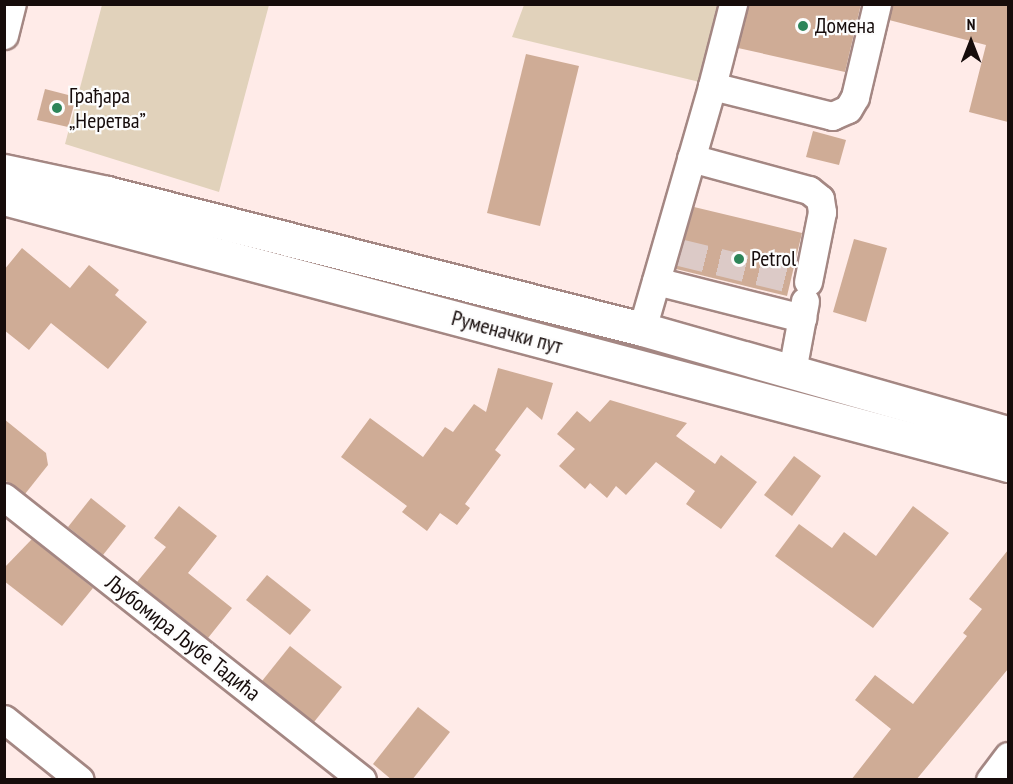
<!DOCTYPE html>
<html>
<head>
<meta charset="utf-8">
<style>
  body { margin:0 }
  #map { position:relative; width:1013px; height:784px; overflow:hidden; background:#ffebe8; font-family:"PT Sans Narrow",sans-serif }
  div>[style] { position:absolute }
  .green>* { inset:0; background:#e1d2bb }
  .building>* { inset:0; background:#cfac96 }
  .minor-tunnel>* { height:27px; margin-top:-13.5px; transform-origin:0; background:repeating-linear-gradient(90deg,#dccac7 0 27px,transparent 0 41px) }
  .roads { filter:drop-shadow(2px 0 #a48783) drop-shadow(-2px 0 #a48783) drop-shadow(0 2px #a48783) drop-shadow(0 -2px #a48783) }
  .minor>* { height:27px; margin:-13.5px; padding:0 13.5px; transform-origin:13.5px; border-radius:13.5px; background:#fff }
  .major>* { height:33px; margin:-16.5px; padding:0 16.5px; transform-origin:16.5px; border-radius:16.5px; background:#fff }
  .dots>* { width:16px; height:16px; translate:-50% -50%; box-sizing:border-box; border:3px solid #fdfdfd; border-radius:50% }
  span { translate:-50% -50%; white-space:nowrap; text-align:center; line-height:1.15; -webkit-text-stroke:4.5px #fdfdfd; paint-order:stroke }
  .poi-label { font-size:22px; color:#160c0b }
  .left { translate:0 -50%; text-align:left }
  .street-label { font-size:22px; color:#160c0b }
  .frame { position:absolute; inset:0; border:6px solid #160c0b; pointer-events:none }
  .north { position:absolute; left:941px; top:12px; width:60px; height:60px; -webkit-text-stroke:4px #fdfdfd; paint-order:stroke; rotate:0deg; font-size:16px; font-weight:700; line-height:24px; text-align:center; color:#160c0b }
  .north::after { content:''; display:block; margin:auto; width:21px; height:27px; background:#160c0b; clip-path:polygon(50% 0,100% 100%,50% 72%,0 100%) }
</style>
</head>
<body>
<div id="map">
  <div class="green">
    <div style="clip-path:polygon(102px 5px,269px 5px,219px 192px,65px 144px)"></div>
    <div style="clip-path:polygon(524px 5px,727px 5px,708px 84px,512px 37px)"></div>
  </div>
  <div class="building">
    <div style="clip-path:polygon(748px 4px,861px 4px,845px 72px,738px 48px)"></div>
    <div style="clip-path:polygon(892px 4px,1008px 4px,1008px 122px,969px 112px,986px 45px,889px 20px)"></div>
    <div style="clip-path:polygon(526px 54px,579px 66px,540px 226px,487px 213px)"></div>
    <div style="clip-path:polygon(45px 89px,76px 97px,68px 127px,37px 120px)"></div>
    <div style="clip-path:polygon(813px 131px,846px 140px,839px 165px,806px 157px)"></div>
    <div style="clip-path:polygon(694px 207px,802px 233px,787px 296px,676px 269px)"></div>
    <div style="clip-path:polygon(854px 239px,887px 248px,866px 322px,833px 312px)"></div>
    <div style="clip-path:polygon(22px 248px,70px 288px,89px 265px,119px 290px,115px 295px,147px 322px,108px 369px,51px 323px,29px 350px,4px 330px,4px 270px)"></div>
    <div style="clip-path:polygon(498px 368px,553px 383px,542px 420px,527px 407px,495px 450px,501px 455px,465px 504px,470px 508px,457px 525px,440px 513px,427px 531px,402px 512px,407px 506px,341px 457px,370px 418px,423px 457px,445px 427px,453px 432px,474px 404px,486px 412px)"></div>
    <div style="clip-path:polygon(610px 400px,687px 423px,676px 436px,715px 464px,721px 455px,757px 482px,721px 529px,686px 504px,695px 491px,656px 462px,626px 495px,616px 486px,607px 498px,590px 483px,585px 489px,559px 466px,575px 449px,557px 434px,577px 411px,590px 422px)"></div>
    <div style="clip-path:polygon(4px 419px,46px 453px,48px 465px,25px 494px,4px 480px)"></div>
    <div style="clip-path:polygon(794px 456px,821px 476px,792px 516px,764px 495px)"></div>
    <div style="clip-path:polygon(91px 498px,126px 526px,103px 555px,68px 527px)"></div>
    <div style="clip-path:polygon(179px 506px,217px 536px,188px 573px,232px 608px,208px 638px,137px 582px,166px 547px,154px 538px)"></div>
    <div style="clip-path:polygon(913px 506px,949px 533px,873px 628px,775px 556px,799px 524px,832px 548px,844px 532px,876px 556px)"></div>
    <div style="clip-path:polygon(32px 539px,93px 588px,62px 626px,4px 581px,4px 568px)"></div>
    <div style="clip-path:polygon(1008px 550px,1008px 669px,916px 780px,851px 780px,891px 729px,855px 700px,875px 675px,913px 704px,967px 636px,963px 633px,982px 609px,969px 599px)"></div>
    <div style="clip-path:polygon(267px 575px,311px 610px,290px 635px,246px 600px)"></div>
    <div style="clip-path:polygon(290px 646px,342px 687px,314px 722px,262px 681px)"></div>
    <div style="clip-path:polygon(418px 707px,450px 732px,412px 780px,392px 780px,373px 764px)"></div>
  </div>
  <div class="minor-tunnel">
    <div style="left:679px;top:252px;width:115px;rotate:13.6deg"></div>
  </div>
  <div class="roads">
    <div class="minor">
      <div style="left:4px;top:35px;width:32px;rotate:-76deg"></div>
      <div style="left:712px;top:86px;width:85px;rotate:-75.6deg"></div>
      <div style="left:691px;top:158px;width:122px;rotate:15.2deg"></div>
      <div style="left:809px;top:190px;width:14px;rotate:39deg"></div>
      <div style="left:820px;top:199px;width:13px;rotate:81deg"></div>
      <div style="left:822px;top:212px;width:71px;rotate:101.3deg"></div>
      <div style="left:656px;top:281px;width:151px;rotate:14.2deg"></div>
      <div style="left:642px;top:329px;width:253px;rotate:-73.9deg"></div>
      <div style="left:712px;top:86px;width:124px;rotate:14deg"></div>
      <div style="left:832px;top:116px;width:17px;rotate:-24deg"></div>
      <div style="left:848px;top:109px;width:14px;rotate:-60deg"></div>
      <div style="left:855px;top:97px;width:96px;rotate:-76.7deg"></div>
      <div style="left:792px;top:371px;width:71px;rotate:-79.5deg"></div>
      <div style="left:4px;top:497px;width:456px;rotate:38.3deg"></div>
      <div style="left:4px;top:719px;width:97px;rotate:38.8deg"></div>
      <div style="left:990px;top:780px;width:30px;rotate:-53deg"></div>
    </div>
    <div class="major">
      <div style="left:4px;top:171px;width:105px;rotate:12.1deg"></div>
      <div style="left:107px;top:193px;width:552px;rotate:14.26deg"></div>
      <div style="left:642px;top:329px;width:380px;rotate:15.9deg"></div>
      <div style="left:4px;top:198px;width:1039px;rotate:14.89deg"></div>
    </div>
  </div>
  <div class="dots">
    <div style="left:803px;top:26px;background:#2d8559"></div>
    <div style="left:57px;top:108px;background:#2d8559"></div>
    <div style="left:739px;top:259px;background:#2d8559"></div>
  </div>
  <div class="poi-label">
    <span class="left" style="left:815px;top:26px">Домена</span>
    <span class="left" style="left:69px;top:108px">Грађара<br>„Неретва”</span>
    <span class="left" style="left:751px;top:259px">Petrol</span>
  </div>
  <div class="street-label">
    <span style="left:507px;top:332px;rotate:15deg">Руменачки пут</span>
    <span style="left:183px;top:638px;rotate:38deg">Љубомира Љубе Тадића</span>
  </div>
  <div class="frame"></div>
  <div class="north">N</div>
</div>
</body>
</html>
